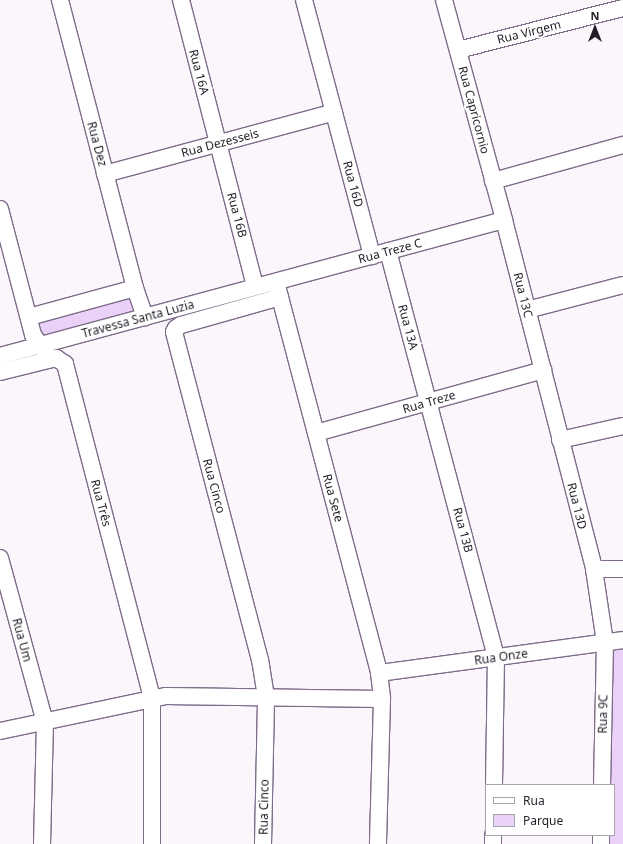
<!DOCTYPE html>
<html>
<head>
<meta charset="utf-8">
<style>
  body { margin:0 }
  #map { position:relative; width:623px; height:844px; overflow:hidden; background:#faf6fc; font-family:"Noto Sans",sans-serif }
  div>[style] { position:absolute }
  .green>* { inset:0; background:#e9d1f7 }
  .roads { filter:drop-shadow(1px 0 #7e6c89) drop-shadow(-1px 0 #7e6c89) drop-shadow(0 1px #7e6c89) drop-shadow(0 -1px #7e6c89) }
  .minor>* { height:16px; margin:-8px; padding:0 8px; transform-origin:8px; border-radius:8px; background:#fff }
  span { translate:-50% -50%; white-space:nowrap; text-align:center; line-height:1.15; -webkit-text-stroke:4px #fff; paint-order:stroke }
  .street-label { font-size:12px; color:#231c27 }
  .legend { position:absolute; left:485px; top:784px; width:130px; height:52px; box-sizing:border-box; background:#fff; border:1px solid #a7a4a9; margin:0; padding:5px 7px; list-style:none; font-size:12px; color:#231c27 }
  .legend li { display:flex; align-items:center; gap:8px; height:20px }
  .legend b { width:20px; border:1px solid #a7a4a9 }
  .north { position:absolute; left:575px; top:8px; width:40px; height:40px; -webkit-text-stroke:3px #fff; paint-order:stroke; rotate:0deg; font-size:11px; font-weight:700; line-height:16px; text-align:center; color:#231c27 }
  .north::after { content:''; display:block; margin:auto; width:14px; height:18px; background:#231c27; clip-path:polygon(50% 0,100% 100%,50% 72%,0 100%) }
</style>
</head>
<body>
<div id="map">
  <div class="green">
    <div style="clip-path:polygon(142px 291px,149px 313px,44px 341px,37px 320px)"></div>
    <div style="clip-path:polygon(623px 646px,623px 844px,607px 844px,607px 835px,614px 835px,614px 785px,608px 785px,611px 647px)"></div>
  </div>
  <div class="roads">
    <div class="minor">
      <div style="left:181px;top:0;width:296px;rotate:75.5deg"></div>
      <div style="left:304px;top:0;width:265px;rotate:75.1deg"></div>
      <div style="left:444px;top:0;width:228px;rotate:74.7deg"></div>
      <div style="left:504px;top:220px;width:360px;rotate:75.5deg"></div>
      <div style="left:594px;top:569px;width:75px;rotate:81.5deg"></div>
      <div style="left:605px;top:643px;width:142px;rotate:91.2deg"></div>
      <div style="left:458px;top:50px;width:170px;rotate:-14.3deg"></div>
      <div style="left:105px;top:174px;width:237px;rotate:-15.1deg"></div>
      <div style="left:493px;top:181px;width:135px;rotate:-15.5deg"></div>
      <div style="left:0;top:209px;width:130px;rotate:75.3deg"></div>
      <div style="left:33px;top:335px;width:22px;rotate:54deg"></div>
      <div style="left:388px;top:251px;width:420px;rotate:75.1deg"></div>
      <div style="left:496px;top:657px;width:128px;rotate:90.9deg"></div>
      <div style="left:276px;top:282px;width:404px;rotate:75.2deg"></div>
      <div style="left:379px;top:673px;width:26px;rotate:83deg"></div>
      <div style="left:382px;top:699px;width:145px;rotate:91.6deg"></div>
      <div style="left:135px;top:288px;width:31px;rotate:71deg"></div>
      <div style="left:527px;top:310px;width:99px;rotate:-14.6deg"></div>
      <div style="left:29px;top:317px;width:110px;rotate:-15.3deg"></div>
      <div style="left:135px;top:288px;width:298px;rotate:-104.6deg"></div>
      <div style="left:0;top:356px;width:522px;rotate:-15.1deg"></div>
      <div style="left:0;top:372px;width:58px;rotate:-14deg"></div>
      <div style="left:56px;top:358px;width:11px;rotate:34deg"></div>
      <div style="left:65px;top:364px;width:345px;rotate:75.4deg"></div>
      <div style="left:152px;top:698px;width:146px;rotate:90deg"></div>
      <div style="left:316px;top:433px;width:236px;rotate:-15.5deg"></div>
      <div style="left:560px;top:440px;width:65px;rotate:-12.5deg"></div>
      <div style="left:0;top:558px;width:170px;rotate:74.7deg"></div>
      <div style="left:45px;top:722px;width:122px;rotate:91.4deg"></div>
      <div style="left:594px;top:569px;width:29px"></div>
      <div style="left:379px;top:673px;width:246px;rotate:-7.7deg"></div>
      <div style="left:0;top:731px;width:170px;rotate:-11.9deg"></div>
      <div style="left:166px;top:696px;width:216px;rotate:0.8deg"></div>
      <div style="left:263px;top:844px;width:147px;rotate:-88.8deg"></div>
      <div style="left:266px;top:697px;width:37px;rotate:-99deg"></div>
      <div style="left:260px;top:660px;width:339px;rotate:-104.7deg"></div>
      <div style="left:174px;top:332px;width:4px;rotate:-63deg"></div>
      <div style="left:176px;top:328px;width:6px;rotate:-31deg"></div>
      <div style="left:181px;top:325px;width:103px;rotate:-15.8deg"></div>
      <div style="left:493px;top:844px;width:9px;rotate:-90deg"></div>
      <div style="left:601px;top:844px;width:9px;rotate:-90deg"></div>
    </div>
  </div>
  <div class="street-label">
    <span style="left:529px;top:32px;rotate:-14deg">Rua Virgem</span>
    <span style="left:199px;top:72px;rotate:75deg">Rua 16A</span>
    <span style="left:474px;top:110px;rotate:75deg">Rua Capricornio</span>
    <span style="left:220px;top:143px;rotate:-15deg">Rua Dezesseis</span>
    <span style="left:97px;top:144px;rotate:75deg">Rua Dez</span>
    <span style="left:353px;top:184px;rotate:75deg">Rua 16D</span>
    <span style="left:237px;top:215px;rotate:75deg">Rua 16B</span>
    <span style="left:390px;top:251px;rotate:-15deg">Rua Treze C</span>
    <span style="left:523px;top:295px;rotate:76deg">Rua 13C</span>
    <span style="left:138px;top:319px;rotate:-15deg">Travessa Santa Luzia</span>
    <span style="left:408px;top:327px;rotate:75deg">Rua 13A</span>
    <span style="left:429px;top:402px;rotate:-16deg">Rua Treze</span>
    <span style="left:214px;top:486px;rotate:75deg">Rua Cinco</span>
    <span style="left:333px;top:498px;rotate:75deg">Rua Sete</span>
    <span style="left:101px;top:503px;rotate:75deg">Rua Três</span>
    <span style="left:577px;top:506px;rotate:76deg">Rua 13D</span>
    <span style="left:463px;top:530px;rotate:75deg">Rua 13B</span>
    <span style="left:22px;top:640px;rotate:75deg">Rua Um</span>
    <span style="left:501px;top:657px;rotate:-8deg">Rua Onze</span>
    <span style="left:603px;top:714px;rotate:-89deg">Rua 9C</span>
    <span style="left:264px;top:807px;rotate:-89deg">Rua Cinco</span>
  </div>
  <ul class="legend">
  <li><b style="height:5px;background:#fff"></b>Rua</li>
  <li><b style="height:11px;background:#e9d1f7"></b>Parque</li>
  </ul>
  <div class="north">N</div>
</div>
</body>
</html>
